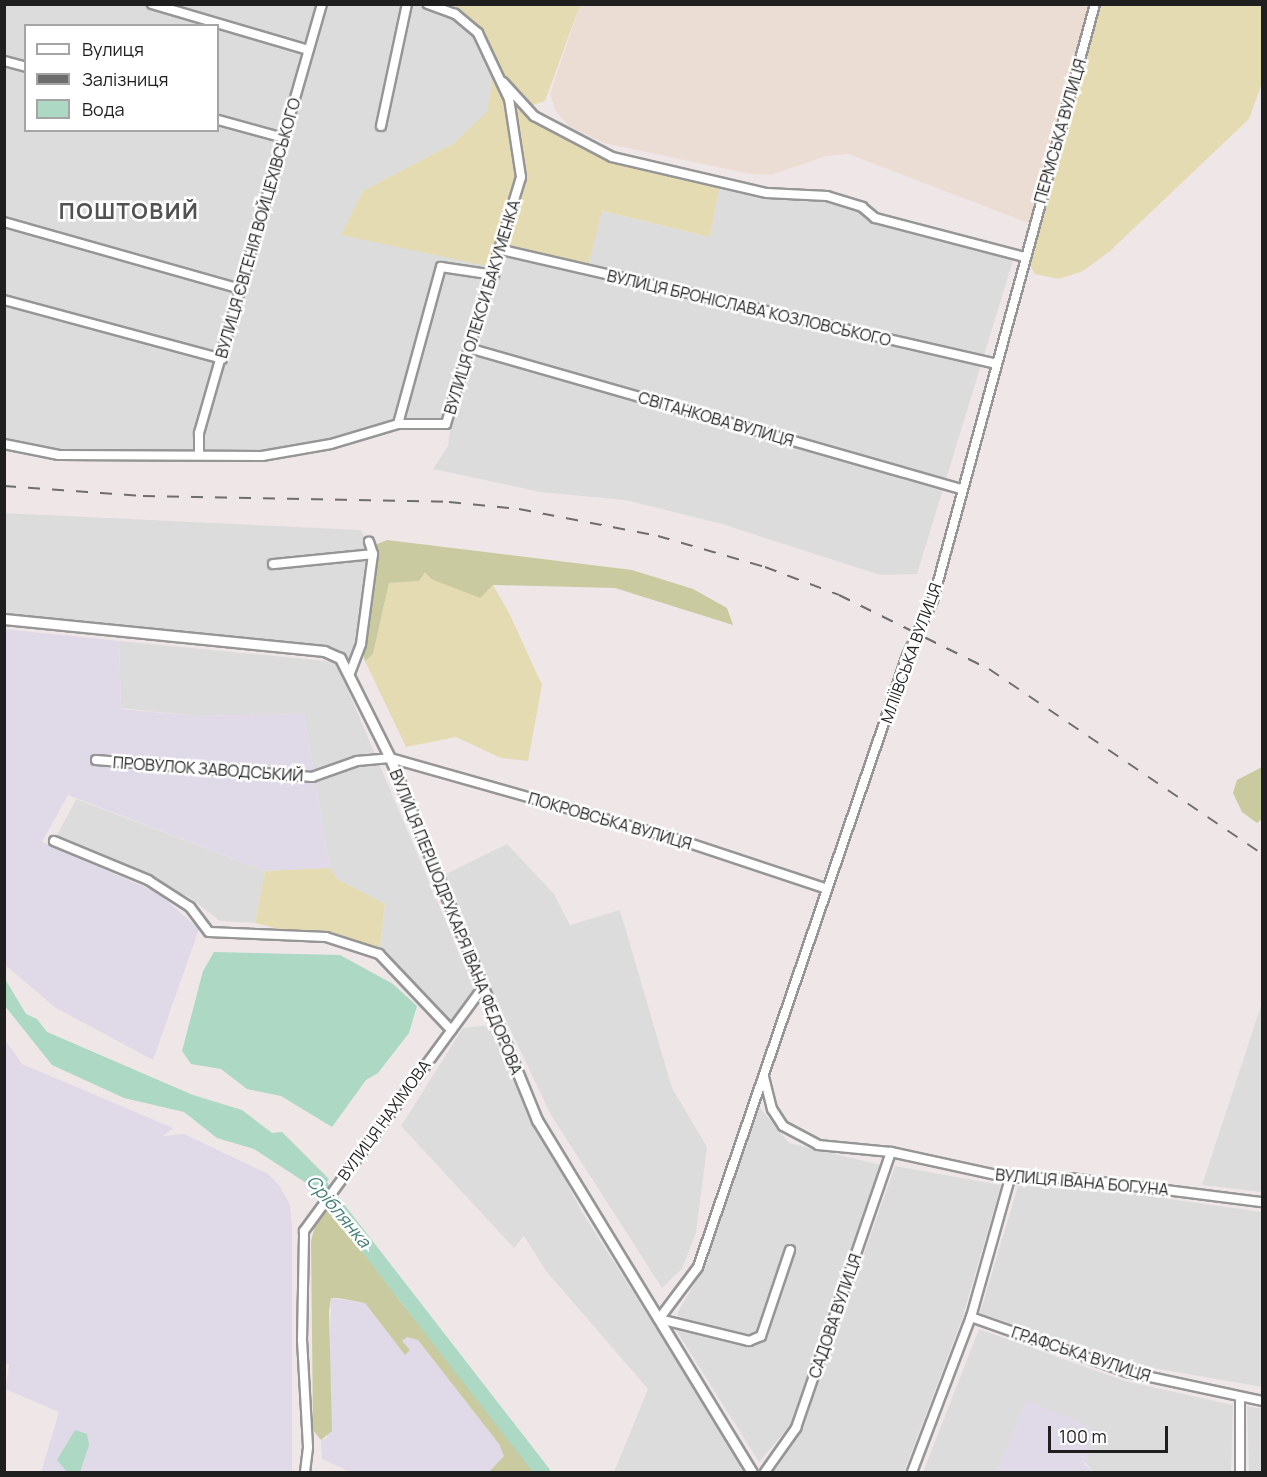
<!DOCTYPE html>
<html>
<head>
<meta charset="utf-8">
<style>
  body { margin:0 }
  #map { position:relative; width:1267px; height:1477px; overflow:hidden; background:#efe7e7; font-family:Manrope,sans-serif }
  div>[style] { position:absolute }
  .residential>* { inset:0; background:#dddcdd }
  .industrial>* { inset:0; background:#e0d9e7 }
  .farmland>* { inset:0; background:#ecddd4 }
  .grass>* { inset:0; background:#e4dbb2 }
  .forest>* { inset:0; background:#c9caa0 }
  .water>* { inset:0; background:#acd8c4 }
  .river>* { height:15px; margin:-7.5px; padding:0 7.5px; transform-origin:7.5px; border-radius:7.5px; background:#acd8c4 }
  .roads { filter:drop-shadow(2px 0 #969696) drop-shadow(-2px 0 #969696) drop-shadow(0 2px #969696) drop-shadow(0 -2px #969696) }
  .minor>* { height:8px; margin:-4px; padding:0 4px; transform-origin:4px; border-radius:4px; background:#fff }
  .tertiary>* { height:9px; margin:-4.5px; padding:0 4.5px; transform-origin:4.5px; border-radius:4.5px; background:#fff }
  .rail>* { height:2px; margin-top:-1px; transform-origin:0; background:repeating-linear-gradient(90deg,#6d6d6d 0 12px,transparent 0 24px) }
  span { translate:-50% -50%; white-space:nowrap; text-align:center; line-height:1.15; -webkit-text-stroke:5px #fff; paint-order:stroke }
  .street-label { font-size:16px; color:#1f1f1f }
  .water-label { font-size:18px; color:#448076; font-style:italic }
  .district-label { font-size:22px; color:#525252; font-weight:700; letter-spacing:1.5px }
  .frame { position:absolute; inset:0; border:6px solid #1f1f1f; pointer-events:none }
  .legend { position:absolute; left:24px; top:24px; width:195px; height:108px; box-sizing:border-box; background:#fff; border:2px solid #a5a5a5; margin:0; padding:8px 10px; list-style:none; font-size:18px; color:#1f1f1f }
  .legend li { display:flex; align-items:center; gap:12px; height:30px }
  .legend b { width:30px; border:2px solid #a5a5a5 }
  .scale { position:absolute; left:1048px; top:1426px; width:120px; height:27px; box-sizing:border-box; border:3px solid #1f1f1f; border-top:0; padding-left:8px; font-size:18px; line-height:21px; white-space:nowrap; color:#1f1f1f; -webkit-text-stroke:4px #fff; paint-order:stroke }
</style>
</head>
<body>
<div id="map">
  <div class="residential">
    <div style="clip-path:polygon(evenodd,453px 4px,474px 21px,498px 64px,488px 112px,454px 143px,363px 191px,342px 235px,502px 250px,601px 211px,710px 237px,720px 184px,827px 196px,862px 207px,875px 218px,1015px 254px,917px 574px,880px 575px,722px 524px,625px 500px,540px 492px,433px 469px,448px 446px,452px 415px,446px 424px,398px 424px,331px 444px,262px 456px,59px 455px,5px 444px,4px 5px,453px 4px,26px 26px,218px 26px,218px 130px,26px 130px,26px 26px)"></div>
    <div style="clip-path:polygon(4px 513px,361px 530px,373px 554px,361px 644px,350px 673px,340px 658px,324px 651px,5px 619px)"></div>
    <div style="clip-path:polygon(119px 641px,336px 662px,477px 995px,451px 1030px,379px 954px,385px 904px,337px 879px,330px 868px,304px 714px,194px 716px,121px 708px)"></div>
    <div style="clip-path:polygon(76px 799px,265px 871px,255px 923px,220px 921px,189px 897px,56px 837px)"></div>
    <div style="clip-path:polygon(507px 844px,554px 894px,570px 925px,620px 910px,672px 1088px,707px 1147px,696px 1233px,682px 1269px,662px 1288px,551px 1115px,438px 878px)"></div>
    <div style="clip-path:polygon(1262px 1003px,1262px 1192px,1202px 1185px)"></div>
    <div style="clip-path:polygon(489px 1025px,504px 1062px,582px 1212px,748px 1472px,614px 1472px,648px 1389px,546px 1271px,524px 1236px,514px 1248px,401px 1126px,463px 1028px)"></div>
    <div style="clip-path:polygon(759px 1107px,789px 1143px,881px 1165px,791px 1424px,759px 1462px,676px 1330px,678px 1312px,702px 1271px)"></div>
    <div style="clip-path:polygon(895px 1166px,1001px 1185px,962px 1319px,904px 1472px,774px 1472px,801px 1432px)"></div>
    <div style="clip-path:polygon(1018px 1186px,1077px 1186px,1262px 1212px,1262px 1387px,1136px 1365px,980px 1313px)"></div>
    <div style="clip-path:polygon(979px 1329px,1125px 1381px,1233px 1405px,1231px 1472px,1094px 1472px,1027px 1400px,997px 1472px,923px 1472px)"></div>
    <div style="clip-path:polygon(1247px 1406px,1262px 1409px,1262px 1472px,1249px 1472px)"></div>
  </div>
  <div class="industrial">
    <div style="clip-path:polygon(4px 629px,119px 641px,121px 709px,194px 716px,304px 714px,330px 868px,265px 871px,68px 795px,42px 842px,158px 893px,199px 929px,153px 1060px,56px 1008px,5px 965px)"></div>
    <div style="clip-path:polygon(4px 1038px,22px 1064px,173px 1128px,163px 1136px,184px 1134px,268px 1174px,279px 1185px,290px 1205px,292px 1226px,292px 1472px,41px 1472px,59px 1412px,5px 1389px,9px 1365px,4px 1363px)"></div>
    <div style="clip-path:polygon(331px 1298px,365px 1303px,405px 1355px,401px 1341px,407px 1337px,418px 1340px,499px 1444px,504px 1456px,499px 1464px,489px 1472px,350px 1472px,322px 1459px,321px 1440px,327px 1438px)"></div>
    <div style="clip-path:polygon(1027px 1400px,1099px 1431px,1084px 1464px,1094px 1472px,997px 1472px)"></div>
  </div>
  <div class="farmland">
    <div style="clip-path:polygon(580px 5px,1095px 5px,1034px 225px,848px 154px,826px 156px,771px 175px,750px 174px,604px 143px,570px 127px,556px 112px,550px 94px)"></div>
  </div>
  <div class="grass">
    <div style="clip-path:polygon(453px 5px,580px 5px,545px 101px,530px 106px,507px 80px,474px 21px)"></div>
    <div style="clip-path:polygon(1095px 5px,1262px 5px,1262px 83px,1249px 119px,1110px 251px,1083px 271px,1059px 279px,1035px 274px,1025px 257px)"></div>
    <div style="clip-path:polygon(494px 72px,534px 116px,612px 157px,720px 184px,710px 237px,602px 211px,587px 270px,502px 250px,496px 268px,341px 235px,363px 191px,454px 143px,487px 112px)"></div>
    <div style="clip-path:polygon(425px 571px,431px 579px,453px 586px,493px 585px,510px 615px,542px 685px,528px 761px,501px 758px,456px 737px,406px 747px,365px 661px,373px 654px,389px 583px,419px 581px)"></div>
    <div style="clip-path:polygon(330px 868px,337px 879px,385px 904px,379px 954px,255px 923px,265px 871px)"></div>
  </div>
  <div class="forest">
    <div style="clip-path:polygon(387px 540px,632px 570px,693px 589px,727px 608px,733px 625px,615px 588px,493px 585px,480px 598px,431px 579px,425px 572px,419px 581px,389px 583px,373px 654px,365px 661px,361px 644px,373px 554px,377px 544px)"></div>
    <div style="clip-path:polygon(1262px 767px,1262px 819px,1257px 823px,1242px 812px,1233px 793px,1237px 780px)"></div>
    <div style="clip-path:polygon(331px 1205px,400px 1301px,539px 1472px,489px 1472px,504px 1456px,499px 1444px,418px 1340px,407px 1337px,402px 1341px,410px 1350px,405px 1355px,365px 1303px,338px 1298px,331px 1298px,329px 1311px,332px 1431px,321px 1440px,313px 1430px,311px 1241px,316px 1222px)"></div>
  </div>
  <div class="water">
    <div style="clip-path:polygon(214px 952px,340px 955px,393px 984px,417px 1006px,409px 1033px,378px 1073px,366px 1080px,332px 1127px,281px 1096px,247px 1089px,221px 1069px,191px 1064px,182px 1051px,203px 971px)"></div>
    <div style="clip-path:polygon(5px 979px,26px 1014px,37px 1019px,47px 1032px,193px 1095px,242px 1110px,272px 1133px,282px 1132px,329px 1179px,320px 1192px,254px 1149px,217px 1138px,184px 1112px,124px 1098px,52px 1065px,5px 1006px)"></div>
    <div style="clip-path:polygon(75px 1430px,87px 1434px,89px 1445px,80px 1472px,67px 1472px,57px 1460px)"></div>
  </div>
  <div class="river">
    <div style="left:311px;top:1174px;width:377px;rotate:52.2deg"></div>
  </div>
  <div class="roads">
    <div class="minor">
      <div style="left:152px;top:4px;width:163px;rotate:16.4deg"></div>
      <div style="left:4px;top:61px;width:23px;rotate:15deg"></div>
      <div style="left:503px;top:82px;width:46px;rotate:47.6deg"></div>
      <div style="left:534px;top:116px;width:88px;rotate:27.7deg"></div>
      <div style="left:612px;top:157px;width:159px;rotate:13.1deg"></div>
      <div style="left:767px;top:193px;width:60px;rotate:2.9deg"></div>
      <div style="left:827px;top:196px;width:37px;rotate:17deg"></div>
      <div style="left:862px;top:207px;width:17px;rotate:40deg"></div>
      <div style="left:875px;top:218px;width:155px;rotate:14.6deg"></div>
      <div style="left:218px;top:120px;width:68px;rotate:15.3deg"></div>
      <div style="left:381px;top:126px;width:125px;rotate:-78deg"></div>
      <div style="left:4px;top:222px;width:246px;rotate:15.8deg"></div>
      <div style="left:502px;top:250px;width:508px;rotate:12.97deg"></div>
      <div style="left:4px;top:300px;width:226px;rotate:15.1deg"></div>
      <div style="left:472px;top:349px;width:509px;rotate:15.98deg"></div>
      <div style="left:398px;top:424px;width:163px;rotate:-74.7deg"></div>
      <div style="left:441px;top:267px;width:54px;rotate:8.6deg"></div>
      <div style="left:4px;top:444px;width:56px;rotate:11.3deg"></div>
      <div style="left:59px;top:455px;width:203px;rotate:0.3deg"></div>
      <div style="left:262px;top:456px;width:70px;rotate:-9.9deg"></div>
      <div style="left:331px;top:444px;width:70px;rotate:-16.6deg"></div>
      <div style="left:398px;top:424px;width:48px"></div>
      <div style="left:446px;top:424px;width:258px;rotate:-73.1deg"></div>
      <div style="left:521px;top:177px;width:79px;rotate:-98.7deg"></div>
      <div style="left:509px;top:99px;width:73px;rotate:-115.2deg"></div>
      <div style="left:478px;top:33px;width:30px;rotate:-140deg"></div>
      <div style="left:455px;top:14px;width:29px;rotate:-160deg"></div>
      <div style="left:199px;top:452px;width:19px;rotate:-90deg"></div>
      <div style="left:199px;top:433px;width:446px;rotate:-74deg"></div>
      <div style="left:273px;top:564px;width:100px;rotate:-5.7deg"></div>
      <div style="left:350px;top:673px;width:31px;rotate:-69deg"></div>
      <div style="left:361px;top:644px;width:91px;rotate:-82.4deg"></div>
      <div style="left:373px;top:554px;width:13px;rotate:-108deg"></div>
      <div style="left:96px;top:760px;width:217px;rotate:4.5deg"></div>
      <div style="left:312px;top:777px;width:48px;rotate:-19.6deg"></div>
      <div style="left:357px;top:761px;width:33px;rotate:-5deg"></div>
      <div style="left:390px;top:758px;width:298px;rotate:15.8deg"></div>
      <div style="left:677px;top:839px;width:158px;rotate:18.4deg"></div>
      <div style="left:54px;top:841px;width:102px;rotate:22.5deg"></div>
      <div style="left:148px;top:880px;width:50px;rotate:32.7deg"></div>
      <div style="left:190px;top:907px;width:31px;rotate:53deg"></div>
      <div style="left:209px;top:932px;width:117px;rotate:2.4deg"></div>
      <div style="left:326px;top:937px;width:56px;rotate:17.8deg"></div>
      <div style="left:379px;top:954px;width:105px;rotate:46.5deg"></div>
      <div style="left:764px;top:1077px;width:33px;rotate:76deg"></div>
      <div style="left:772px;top:1109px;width:20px;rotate:57deg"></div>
      <div style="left:783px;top:1126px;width:40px;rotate:28deg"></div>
      <div style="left:818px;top:1145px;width:73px;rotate:5.5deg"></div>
      <div style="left:891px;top:1152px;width:122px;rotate:12.3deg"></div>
      <div style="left:1010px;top:1178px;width:61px"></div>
      <div style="left:1071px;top:1178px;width:193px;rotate:7.2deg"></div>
      <div style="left:790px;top:1250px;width:91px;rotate:108.6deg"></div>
      <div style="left:761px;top:1336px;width:13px;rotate:157deg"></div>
      <div style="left:749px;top:1341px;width:93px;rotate:-166.3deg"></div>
      <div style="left:659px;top:1319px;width:65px;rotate:-53.1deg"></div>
      <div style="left:698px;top:1267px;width:646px;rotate:-71.12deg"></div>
      <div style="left:907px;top:656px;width:62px;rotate:-65.1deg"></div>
      <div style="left:933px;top:600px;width:618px;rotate:-74.79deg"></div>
      <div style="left:971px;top:1317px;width:165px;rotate:19.4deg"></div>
      <div style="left:1127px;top:1372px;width:138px;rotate:12.1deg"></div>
      <div style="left:305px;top:1472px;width:25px;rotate:-83deg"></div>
      <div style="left:308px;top:1447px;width:107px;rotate:-93.2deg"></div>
      <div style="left:302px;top:1340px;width:109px;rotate:-88.9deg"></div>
      <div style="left:304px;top:1231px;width:300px;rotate:-53.7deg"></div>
      <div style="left:765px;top:1472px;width:54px;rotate:-54.8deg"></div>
      <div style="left:796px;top:1428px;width:292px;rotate:-71deg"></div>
      <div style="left:912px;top:1472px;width:166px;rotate:-69.2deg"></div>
      <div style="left:971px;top:1317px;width:144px;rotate:-74.3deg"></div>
      <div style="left:1240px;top:1472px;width:74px;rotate:-90deg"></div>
    </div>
    <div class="tertiary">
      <div style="left:4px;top:619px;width:322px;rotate:5.7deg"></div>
      <div style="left:324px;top:651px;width:17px;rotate:24deg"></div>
      <div style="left:340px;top:658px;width:112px;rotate:63.4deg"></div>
      <div style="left:390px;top:758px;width:391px;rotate:67.9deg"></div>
      <div style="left:537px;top:1120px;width:412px;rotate:58.6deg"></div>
    </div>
  </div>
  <div class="rail">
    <div style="left:4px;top:486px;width:139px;rotate:4.1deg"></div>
    <div style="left:143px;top:496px;width:306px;rotate:1.1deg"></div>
    <div style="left:449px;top:502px;width:70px;rotate:5.7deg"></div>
    <div style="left:519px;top:509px;width:142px;rotate:11deg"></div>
    <div style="left:658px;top:536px;width:111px;rotate:16.2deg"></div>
    <div style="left:765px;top:567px;width:79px;rotate:20.7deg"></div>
    <div style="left:839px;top:595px;width:167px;rotate:26.3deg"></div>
    <div style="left:989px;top:669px;width:330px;rotate:34.1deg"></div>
  </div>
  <div class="street-label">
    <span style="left:1060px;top:131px;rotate:-74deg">ПЕРМСЬКА ВУЛИЦЯ</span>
    <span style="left:258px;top:228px;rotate:-74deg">ВУЛИЦЯ ЄВГЕНІЯ ВОЙЦЕХІВСЬКОГО</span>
    <span style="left:482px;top:307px;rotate:-73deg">ВУЛИЦЯ ОЛЕКСИ БАКУМЕНКА</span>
    <span style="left:749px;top:308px;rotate:13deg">ВУЛИЦЯ БРОНІСЛАВА КОЗЛОВСЬКОГО</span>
    <span style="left:716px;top:419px;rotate:16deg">СВІТАНКОВА ВУЛИЦЯ</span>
    <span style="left:911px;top:653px;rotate:-70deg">МЛІЇВСЬКА ВУЛИЦЯ</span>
    <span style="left:208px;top:769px;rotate:4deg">ПРОВУЛОК ЗАВОДСЬКИЙ</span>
    <span style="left:610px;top:821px;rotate:16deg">ПОКРОВСЬКА ВУЛИЦЯ</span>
    <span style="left:456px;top:922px;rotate:68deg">ВУЛИЦЯ ПЕРШОДРУКАРЯ ІВАНА ФЕДОРОВА</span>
    <span style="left:384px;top:1120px;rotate:-54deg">ВУЛИЦЯ НАХІМОВА</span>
    <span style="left:1082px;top:1182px;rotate:5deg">ВУЛИЦЯ ІВАНА БОГУНА</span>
    <span style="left:835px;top:1316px;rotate:-71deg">САДОВА ВУЛИЦЯ</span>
    <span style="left:1081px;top:1354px;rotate:18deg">ГРАФСЬКА ВУЛИЦЯ</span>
  </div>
  <div class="water-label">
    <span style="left:339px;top:1211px;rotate:50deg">Сріблянка</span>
  </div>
  <div class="district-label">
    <span style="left:129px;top:212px">ПОШТОВИЙ</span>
  </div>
  <div class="frame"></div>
  <ul class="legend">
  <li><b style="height:8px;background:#fff"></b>Вулиця</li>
  <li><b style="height:8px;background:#6d6d6d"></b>Залізниця</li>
  <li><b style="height:16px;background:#acd8c4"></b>Вода</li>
  </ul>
  <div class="scale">100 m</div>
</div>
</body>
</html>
